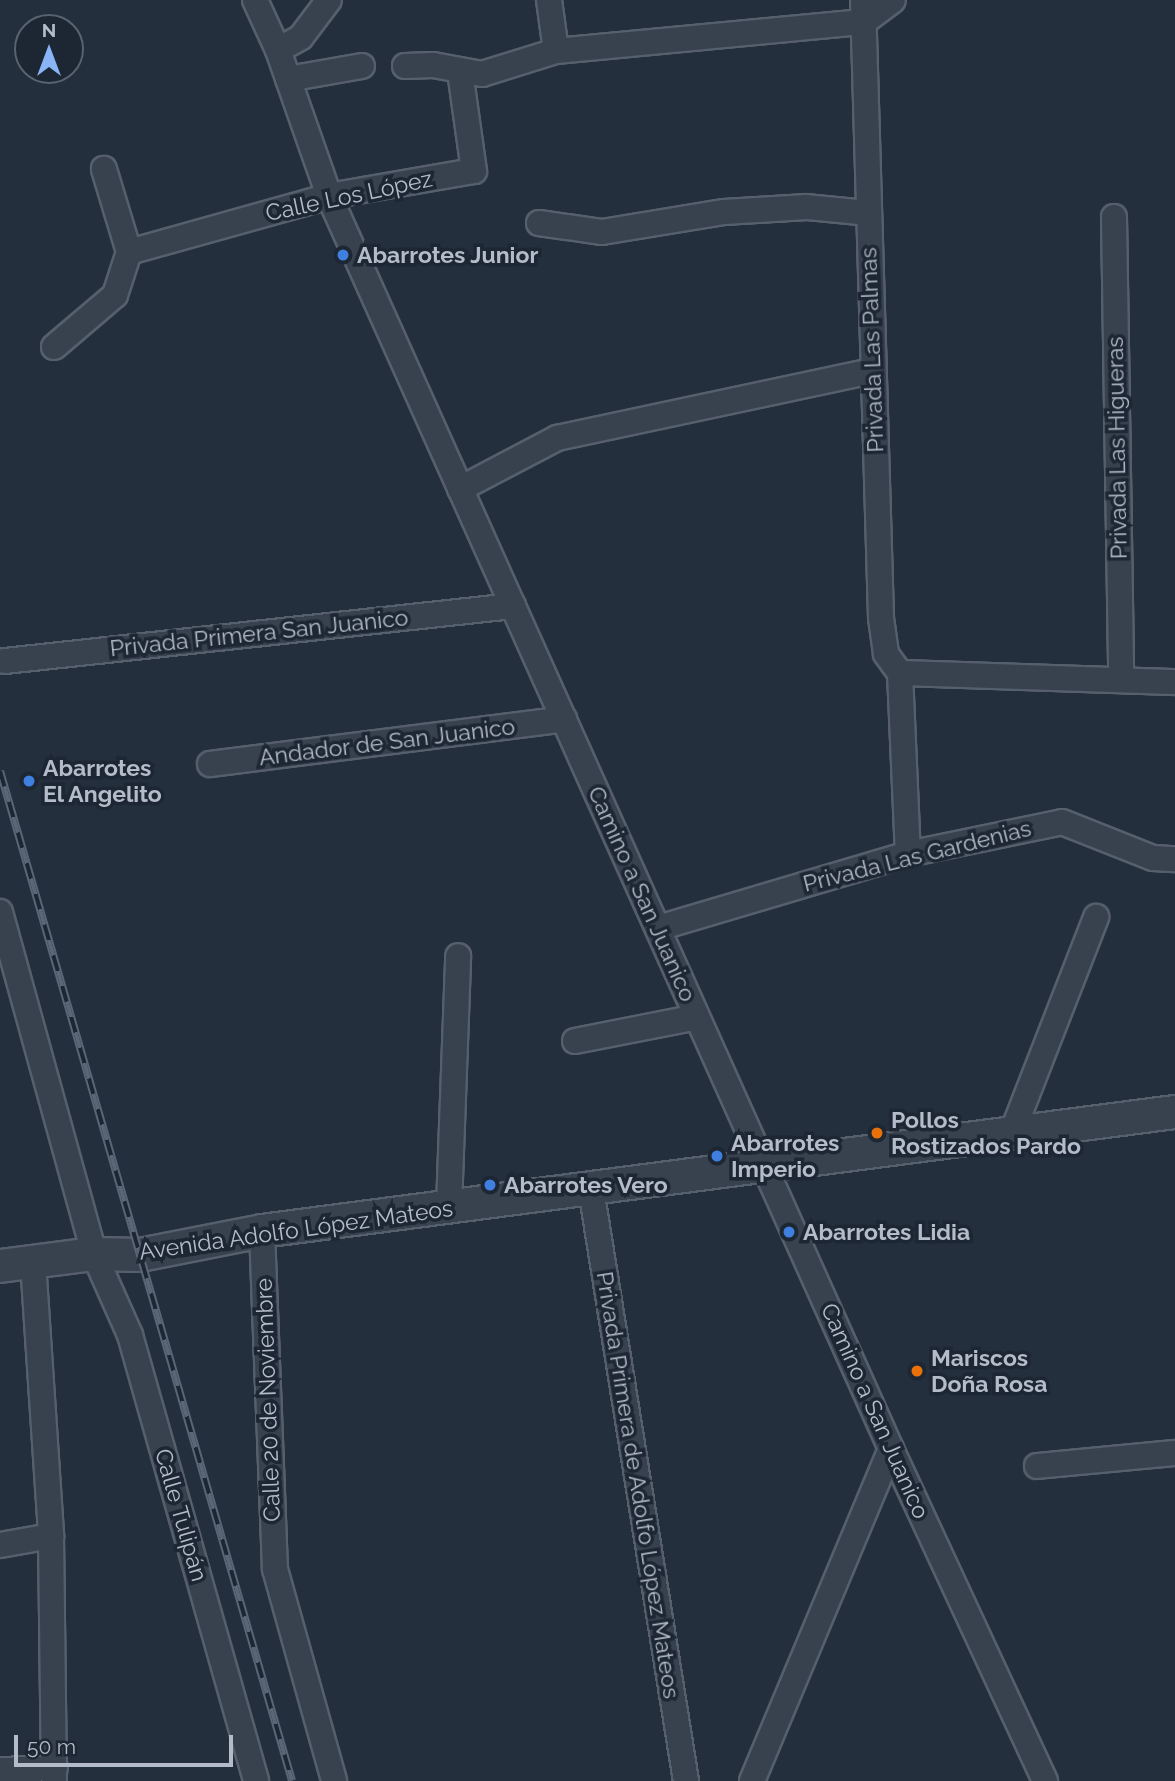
<!DOCTYPE html>
<html>
<head>
<meta charset="utf-8">
<style>
  body { margin:0 }
  #map { position:relative; width:1175px; height:1781px; overflow:hidden; background:#242f3e; font-family:Raleway,sans-serif }
  div>[style] { position:absolute }
  .roads { filter:drop-shadow(2px 0 #565f6c) drop-shadow(-2px 0 #565f6c) drop-shadow(0 2px #565f6c) drop-shadow(0 -2px #565f6c) }
  .minor>* { height:24px; margin:-12px; padding:0 12px; transform-origin:12px; border-radius:12px; background:#38414e }
  .tertiary>* { height:32px; margin:-16px; padding:0 16px; transform-origin:16px; border-radius:16px; background:#38414e }
  .rail>* { height:8px; margin-top:-4px; transform-origin:0; background:repeating-linear-gradient(90deg,#1d2633 0 16px,#5a6575 0 32px); box-sizing:border-box; border-block:2px solid #5a6575 }
  .dots>* { width:19px; height:19px; translate:-50% -50%; box-sizing:border-box; border:4px solid #1d2633; border-radius:50% }
  span { translate:-50% -50%; white-space:nowrap; text-align:center; line-height:1.15; -webkit-text-stroke:7px #1d2633; paint-order:stroke }
  .street-label { font-size:23px; color:#b4bcc9 }
  .poi-label { font-size:23px; color:#b4bcc9; font-weight:700 }
  .left { translate:0 -50%; text-align:left }
  .north { position:absolute; left:14px; top:14px; width:70px; height:70px; box-sizing:border-box; background:#1d2633; border:2px solid #59626f; border-radius:50%; rotate:0deg; font-size:19px; font-weight:700; line-height:28px; text-align:center; color:#b4bcc9 }
  .north::after { content:''; display:block; margin:auto; width:24px; height:32px; background:#8ab4f8; clip-path:polygon(50% 0,100% 100%,50% 72%,0 100%) }
  .scale { position:absolute; left:14px; top:1735px; width:219px; height:32px; box-sizing:border-box; border:4px solid #b4bcc9; border-top:0; padding-left:9px; font-size:21px; line-height:24px; white-space:nowrap; color:#b4bcc9; -webkit-text-stroke:5px #1d2633; paint-order:stroke }
</style>
</head>
<body>
<div id="map">
  <div class="roads">
    <div class="minor">
      <div style="left:255px;top:0;width:55px;rotate:65.3deg"></div>
      <div style="left:278px;top:50px;width:155px;rotate:70.7deg"></div>
      <div style="left:329px;top:196px;width:1373px;rotate:65.84deg"></div>
      <div style="left:891px;top:1449px;width:366px;rotate:65.1deg"></div>
      <div style="left:549px;top:0;width:51px;rotate:82.2deg"></div>
      <div style="left:863px;top:0;width:618px;rotate:88.33deg"></div>
      <div style="left:881px;top:618px;width:36px;rotate:82deg"></div>
      <div style="left:886px;top:654px;width:24px;rotate:54deg"></div>
      <div style="left:278px;top:50px;width:26px;rotate:-29deg"></div>
      <div style="left:301px;top:37px;width:46px;rotate:-52.9deg"></div>
      <div style="left:405px;top:66px;width:28px;rotate:-2deg"></div>
      <div style="left:433px;top:65px;width:50px;rotate:10.4deg"></div>
      <div style="left:482px;top:74px;width:77px;rotate:-17.3deg"></div>
      <div style="left:556px;top:51px;width:309px;rotate:-5.4deg"></div>
      <div style="left:864px;top:22px;width:36px;rotate:-37deg"></div>
      <div style="left:288px;top:79px;width:75px;rotate:-10deg"></div>
      <div style="left:1114px;top:217px;width:461px;rotate:89.1deg"></div>
      <div style="left:539px;top:223px;width:64px;rotate:8.1deg"></div>
      <div style="left:602px;top:232px;width:124px;rotate:-9.3deg"></div>
      <div style="left:724px;top:212px;width:83px;rotate:-3.4deg"></div>
      <div style="left:807px;top:207px;width:61px;rotate:5.6deg"></div>
      <div style="left:129px;top:252px;width:208px;rotate:-15.6deg"></div>
      <div style="left:329px;top:196px;width:147px;rotate:-9.8deg"></div>
      <div style="left:474px;top:171px;width:101px;rotate:-98deg"></div>
      <div style="left:54px;top:347px;width:80px;rotate:-40.4deg"></div>
      <div style="left:115px;top:295px;width:45px;rotate:-72deg"></div>
      <div style="left:129px;top:252px;width:87px;rotate:-106.8deg"></div>
      <div style="left:460px;top:489px;width:110px;rotate:-27.7deg"></div>
      <div style="left:557px;top:438px;width:323px;rotate:-12deg"></div>
      <div style="left:5px;top:661px;width:511px;rotate:-6.18deg"></div>
      <div style="left:900px;top:673px;width:275px;rotate:1.9deg"></div>
      <div style="left:900px;top:673px;width:181px;rotate:87.5deg"></div>
      <div style="left:210px;top:764px;width:357px;rotate:-7.2deg"></div>
      <div style="left:0;top:912px;width:355px;rotate:74.6deg"></div>
      <div style="left:94px;top:1254px;width:89px;rotate:66deg"></div>
      <div style="left:130px;top:1335px;width:463px;rotate:74.2deg"></div>
      <div style="left:658px;top:928px;width:261px;rotate:-16.5deg"></div>
      <div style="left:908px;top:854px;width:157px;rotate:-11.7deg"></div>
      <div style="left:1062px;top:822px;width:98px;rotate:21.6deg"></div>
      <div style="left:1153px;top:858px;width:22px;rotate:3deg"></div>
      <div style="left:575px;top:1041px;width:124px;rotate:-11.1deg"></div>
      <div style="left:1012px;top:1133px;width:232px;rotate:-68.7deg"></div>
      <div style="left:591px;top:1189px;width:600px;rotate:80.88deg"></div>
      <div style="left:449px;top:1207px;width:251px;rotate:-87.9deg"></div>
      <div style="left:262px;top:1231px;width:338px;rotate:87.8deg"></div>
      <div style="left:275px;top:1569px;width:220px;rotate:74.4deg"></div>
      <div style="left:33px;top:1262px;width:275px;rotate:86.2deg"></div>
      <div style="left:51px;top:1536px;width:245px;rotate:89.3deg"></div>
      <div style="left:1037px;top:1466px;width:139px;rotate:-5.4deg"></div>
      <div style="left:0;top:1545px;width:52px;rotate:-10deg"></div>
      <div style="left:0;top:1770px;width:55px;rotate:-2.1deg"></div>
      <div style="left:752px;top:1781px;width:360px;rotate:-67.3deg"></div>
    </div>
    <div class="tertiary">
      <div style="left:0;top:1266px;width:95px;rotate:-7.3deg"></div>
      <div style="left:94px;top:1254px;width:46px;rotate:1.2deg"></div>
      <div style="left:140px;top:1255px;width:124px;rotate:-11.1deg"></div>
      <div style="left:262px;top:1231px;width:921px;rotate:-7.43deg"></div>
    </div>
  </div>
  <div class="rail">
    <div style="left:0;top:771px;width:1051px;rotate:73.87deg"></div>
  </div>
  <div class="dots">
    <div style="left:343px;top:255px;background:#3f7fe0"></div>
    <div style="left:29px;top:781px;background:#3f7fe0"></div>
    <div style="left:877px;top:1133px;background:#e8710a"></div>
    <div style="left:717px;top:1156px;background:#3f7fe0"></div>
    <div style="left:490px;top:1185px;background:#3f7fe0"></div>
    <div style="left:789px;top:1232px;background:#3f7fe0"></div>
    <div style="left:917px;top:1371px;background:#e8710a"></div>
  </div>
  <div class="street-label">
    <span style="left:349px;top:196px;rotate:-12deg">Calle Los López</span>
    <span style="left:872px;top:350px;rotate:-92deg">Privada Las Palmas</span>
    <span style="left:1117px;top:448px;rotate:-91deg">Privada Las Higueras</span>
    <span style="left:259px;top:633px;rotate:-6deg">Privada Primera San Juanico</span>
    <span style="left:387px;top:742px;rotate:-7deg">Andador de San Juanico</span>
    <span style="left:917px;top:856px;rotate:-14deg">Privada Las Gardenias</span>
    <span style="left:642px;top:894px;rotate:66deg">Camino a San Juanico</span>
    <span style="left:296px;top:1230px;rotate:-8deg">Avenida Adolfo López Mateos</span>
    <span style="left:268px;top:1400px;rotate:-92deg">Calle 20 de Noviembre</span>
    <span style="left:875px;top:1411px;rotate:66deg">Camino a San Juanico</span>
    <span style="left:638px;top:1485px;rotate:81deg">Privada Primera de Adolfo López Mateos</span>
    <span style="left:181px;top:1515px;rotate:74deg">Calle Tulipán</span>
  </div>
  <div class="poi-label">
    <span class="left" style="left:357px;top:255px">Abarrotes Junior</span>
    <span class="left" style="left:43px;top:781px">Abarrotes<br>El Angelito</span>
    <span class="left" style="left:891px;top:1133px">Pollos<br>Rostizados Pardo</span>
    <span class="left" style="left:731px;top:1156px">Abarrotes<br>Imperio</span>
    <span class="left" style="left:504px;top:1185px">Abarrotes Vero</span>
    <span class="left" style="left:803px;top:1232px">Abarrotes Lidia</span>
    <span class="left" style="left:931px;top:1371px">Mariscos<br>Doña Rosa</span>
  </div>
  <div class="north">N</div>
  <div class="scale">50 m</div>
</div>
</body>
</html>
